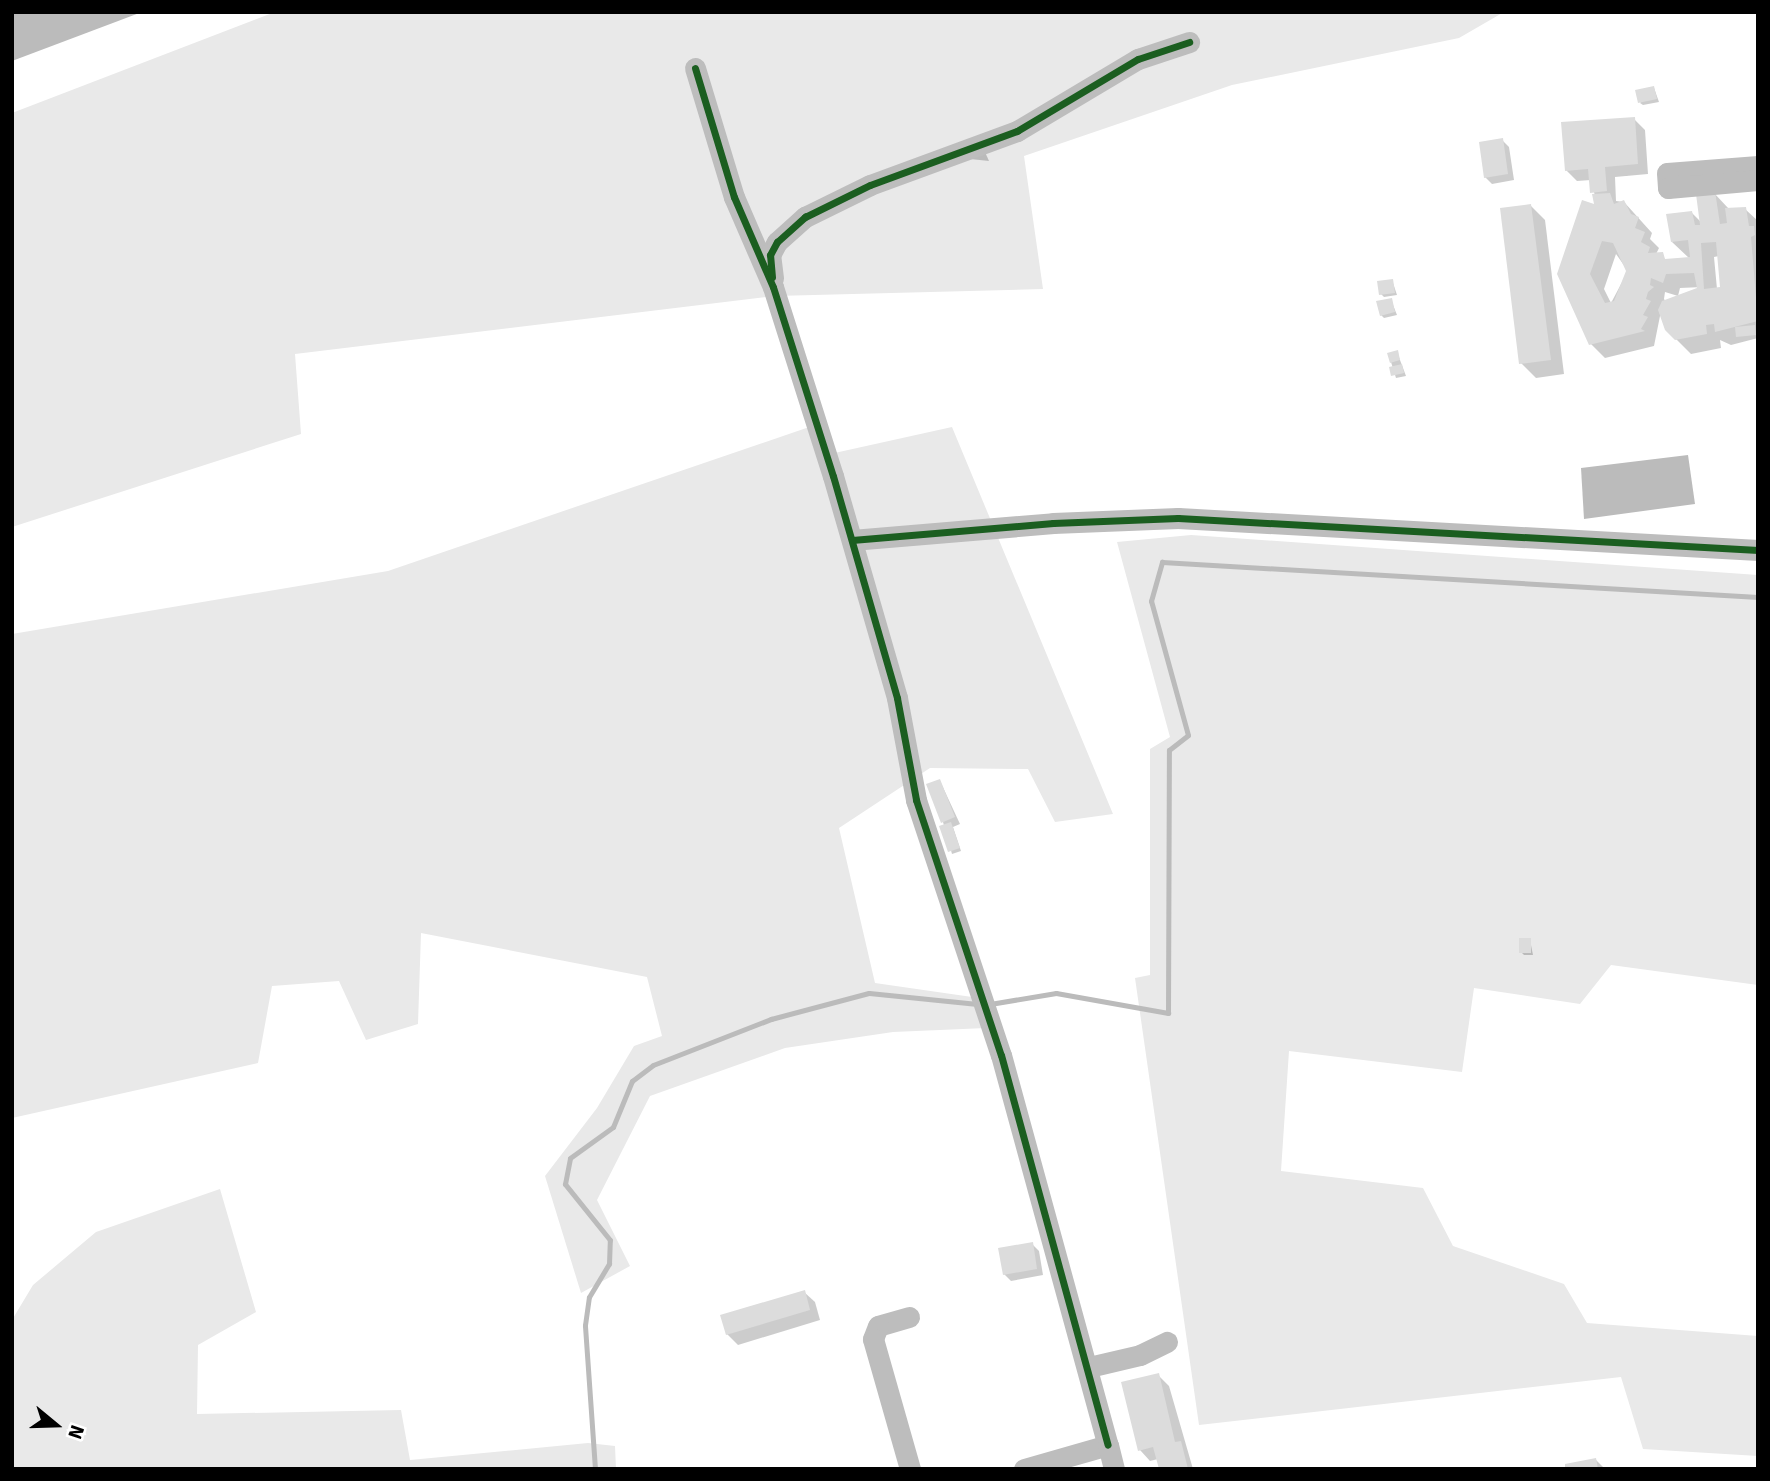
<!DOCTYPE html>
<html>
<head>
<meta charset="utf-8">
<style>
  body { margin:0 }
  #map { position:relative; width:1770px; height:1481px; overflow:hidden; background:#fff; font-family:Signika,sans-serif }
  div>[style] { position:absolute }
  .green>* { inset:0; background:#e9e9e9 }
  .water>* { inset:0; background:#bbb }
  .shadow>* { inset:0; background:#0003 }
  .stream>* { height:5px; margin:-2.5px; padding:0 2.5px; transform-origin:2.5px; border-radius:2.5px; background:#bbb }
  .building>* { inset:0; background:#dcdcdc }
  .minor>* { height:21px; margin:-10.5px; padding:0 10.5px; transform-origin:10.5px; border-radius:10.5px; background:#bdbdbd }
  .cycleway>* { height:7px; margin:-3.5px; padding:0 3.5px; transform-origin:3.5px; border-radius:3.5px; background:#1b5e20 }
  span { translate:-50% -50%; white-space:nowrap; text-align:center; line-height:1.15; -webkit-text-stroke:6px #fff; paint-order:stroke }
  .frame { position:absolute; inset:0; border:14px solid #000; pointer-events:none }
  .north { position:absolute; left:21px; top:1390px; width:70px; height:70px; -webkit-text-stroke:5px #fff; paint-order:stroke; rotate:109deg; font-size:19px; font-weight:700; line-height:28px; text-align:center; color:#000 }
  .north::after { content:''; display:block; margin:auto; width:24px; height:32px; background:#000; clip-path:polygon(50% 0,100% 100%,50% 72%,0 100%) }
</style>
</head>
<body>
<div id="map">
  <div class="green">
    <div style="clip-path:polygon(275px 12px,1504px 12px,1459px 38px,1232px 85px,1024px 156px,1043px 289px,775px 296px,295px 354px,301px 434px,12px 527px,12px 113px)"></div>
    <div style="clip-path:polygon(818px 424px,830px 454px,952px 427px,1113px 814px,1055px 822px,1028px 769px,930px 768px,839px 828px,875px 983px,979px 998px,986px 1028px,893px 1032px,785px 1048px,650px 1096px,597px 1200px,630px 1266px,581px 1293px,545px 1176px,597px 1108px,634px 1046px,662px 1036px,647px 977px,421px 933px,418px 1024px,366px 1040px,339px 981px,272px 986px,258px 1063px,12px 1118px,12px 634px,388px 571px)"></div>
    <div style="clip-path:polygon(1191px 535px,1758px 575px,1758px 985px,1611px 965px,1580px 1004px,1474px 988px,1462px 1072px,1289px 1051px,1281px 1171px,1423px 1188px,1453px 1246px,1564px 1284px,1587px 1323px,1758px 1336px,1758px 1456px,1643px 1449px,1621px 1377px,1199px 1425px,1135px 978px,1150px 975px,1150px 749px,1170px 737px,1117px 542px)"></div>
    <div style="clip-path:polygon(220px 1189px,256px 1312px,198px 1345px,197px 1414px,401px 1410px,410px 1460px,588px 1443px,615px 1446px,616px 1469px,12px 1469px,12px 1320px,33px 1285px,96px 1232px)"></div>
  </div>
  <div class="water">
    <div style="clip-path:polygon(12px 12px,142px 12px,12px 61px)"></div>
    <div style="clip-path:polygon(1688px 455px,1695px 504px,1584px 519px,1581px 468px)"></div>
  </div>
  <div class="shadow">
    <div style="clip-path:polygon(1654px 88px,1659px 102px,1643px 105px,1640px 103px)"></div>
    <div style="clip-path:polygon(evenodd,1634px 119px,1645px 130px,1648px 174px,1615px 177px,1616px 201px,1624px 202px,1652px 233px,1650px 239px,1659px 248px,1656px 254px,1669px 261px,1690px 259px,1672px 242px,1691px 212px,1702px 223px,1714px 193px,1729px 209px,1745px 209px,1758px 221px,1758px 338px,1731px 345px,1720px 340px,1721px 348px,1691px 354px,1666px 329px,1661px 311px,1654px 346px,1605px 358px,1591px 344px,1559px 274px,1596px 207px,1595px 196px,1591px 180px,1577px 181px,1566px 170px,1634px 119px,1616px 254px,1628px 271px,1611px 303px,1604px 289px,1616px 254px,1634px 119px,1719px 256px,1722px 289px,1717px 289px,1714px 257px,1719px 256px,1634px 119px,1703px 287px,1666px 302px,1664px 299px,1665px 292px,1678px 296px,1680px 288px,1703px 287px)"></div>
    <div style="clip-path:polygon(1502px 140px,1509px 147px,1514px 180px,1492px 184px,1485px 177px)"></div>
    <div style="clip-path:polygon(985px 152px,989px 161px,970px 159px,970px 154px)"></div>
    <div style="clip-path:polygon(1531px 206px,1545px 220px,1564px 374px,1536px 378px,1521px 363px)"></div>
    <div style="clip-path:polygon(1392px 280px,1397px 295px,1384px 297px,1381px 294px)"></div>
    <div style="clip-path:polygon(1391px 300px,1397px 315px,1384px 318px,1381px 315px)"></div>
    <div style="clip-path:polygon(1397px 352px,1406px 376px,1396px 378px,1391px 362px)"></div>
    <div style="clip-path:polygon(940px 781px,960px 824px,953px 827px,961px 851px,952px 854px,943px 822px)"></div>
    <div style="clip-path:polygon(1530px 940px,1533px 955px,1524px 955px,1521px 952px)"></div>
    <div style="clip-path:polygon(1032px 1244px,1039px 1251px,1043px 1275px,1011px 1281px,1004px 1274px)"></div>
    <div style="clip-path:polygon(804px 1292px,815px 1302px,820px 1320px,738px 1345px,727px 1334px)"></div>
    <div style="clip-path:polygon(1158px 1375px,1169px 1386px,1193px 1469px,1160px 1469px,1158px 1459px,1150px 1461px,1140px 1450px)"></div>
    <div style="clip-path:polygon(1596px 1460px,1605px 1469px,1567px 1469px)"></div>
  </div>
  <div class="stream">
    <div style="left:990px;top:1004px;width:67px;rotate:-9.5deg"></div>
    <div style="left:1056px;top:993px;width:114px;rotate:10.1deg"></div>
    <div style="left:1168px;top:1013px;width:263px;rotate:-89.8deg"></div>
    <div style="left:1169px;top:750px;width:24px;rotate:-38deg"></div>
    <div style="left:1188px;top:735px;width:139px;rotate:-105.4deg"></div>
    <div style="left:1151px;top:601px;width:41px;rotate:-74.2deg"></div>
    <div style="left:1162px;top:562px;width:597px;rotate:3.36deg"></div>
    <div style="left:595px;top:1469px;width:144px;rotate:-94deg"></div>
    <div style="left:585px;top:1325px;width:28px;rotate:-82deg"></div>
    <div style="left:589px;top:1297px;width:39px;rotate:-59deg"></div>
    <div style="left:609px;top:1264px;width:24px;rotate:-88deg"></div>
    <div style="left:610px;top:1240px;width:72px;rotate:-128.8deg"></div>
    <div style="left:565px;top:1184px;width:26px;rotate:-79deg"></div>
    <div style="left:570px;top:1158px;width:53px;rotate:-35.8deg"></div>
    <div style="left:613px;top:1127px;width:50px;rotate:-67.6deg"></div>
    <div style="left:632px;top:1081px;width:26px;rotate:-37deg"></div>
    <div style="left:653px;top:1065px;width:127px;rotate:-21.3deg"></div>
    <div style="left:771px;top:1019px;width:101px;rotate:-14.9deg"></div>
    <div style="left:869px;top:993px;width:109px;rotate:5.8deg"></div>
  </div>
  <div class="building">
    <div style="clip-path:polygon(1654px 86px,1657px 99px,1638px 103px,1635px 90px)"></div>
    <div style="clip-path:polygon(1635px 117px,1638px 164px,1605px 167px,1607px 191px,1590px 193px,1588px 169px,1565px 171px,1561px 122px)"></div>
    <div style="clip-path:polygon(1503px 138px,1508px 174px,1484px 178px,1479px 142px)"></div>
    <div style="clip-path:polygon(evenodd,1715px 191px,1720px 224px,1727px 223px,1725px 208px,1746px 207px,1749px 226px,1754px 226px,1755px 235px,1751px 237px,1758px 321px,1715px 332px,1714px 324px,1706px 325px,1707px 334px,1675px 340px,1665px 330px,1658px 310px,1662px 301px,1697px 288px,1694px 273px,1666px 274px,1663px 283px,1651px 278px,1650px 285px,1654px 287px,1648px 292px,1646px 299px,1651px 301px,1643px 315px,1648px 317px,1641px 329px,1645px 331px,1589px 345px,1557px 274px,1582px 200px,1594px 204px,1592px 194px,1610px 193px,1614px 204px,1624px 200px,1631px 214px,1639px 217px,1635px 228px,1645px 232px,1641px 242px,1650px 247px,1648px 253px,1663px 252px,1665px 259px,1690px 257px,1688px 240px,1671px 242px,1666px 214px,1692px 211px,1695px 225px,1700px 225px,1696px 194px,1715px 191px,1602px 241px,1613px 243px,1626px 271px,1614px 301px,1605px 303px,1590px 274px,1602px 241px,1715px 191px,1716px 242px,1720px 287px,1704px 289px,1701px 243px,1716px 242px)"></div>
    <div style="clip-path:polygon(1531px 204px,1551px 360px,1519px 364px,1500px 208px)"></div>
    <div style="clip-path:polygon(1393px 279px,1395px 293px,1379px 295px,1377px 281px)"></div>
    <div style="clip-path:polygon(1392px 298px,1395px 312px,1380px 316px,1376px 301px)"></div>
    <div style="clip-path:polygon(1755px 325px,1756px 335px,1736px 337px,1735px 327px)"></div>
    <div style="clip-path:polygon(1398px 350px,1400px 360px,1390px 363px,1387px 353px)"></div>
    <div style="clip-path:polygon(1402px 364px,1404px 373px,1391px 376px,1389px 367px)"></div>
    <div style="clip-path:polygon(940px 779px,955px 817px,941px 823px,926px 784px)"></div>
    <div style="clip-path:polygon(951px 822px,960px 848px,948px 852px,939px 826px)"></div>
    <div style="clip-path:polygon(1519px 938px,1531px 938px,1531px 953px,1519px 953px)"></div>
    <div style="clip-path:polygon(1033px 1242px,1037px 1269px,1003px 1275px,998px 1248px)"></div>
    <div style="clip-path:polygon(805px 1290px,810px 1310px,726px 1335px,720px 1315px)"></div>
    <div style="clip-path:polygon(1159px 1373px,1175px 1442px,1181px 1441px,1188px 1469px,1159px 1469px,1153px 1447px,1138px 1451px,1121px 1382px)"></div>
    <div style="clip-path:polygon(1596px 1458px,1598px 1469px,1565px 1469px,1565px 1464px)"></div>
  </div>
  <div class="minor">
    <div style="left:695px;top:68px;width:135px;rotate:73.2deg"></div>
    <div style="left:734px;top:197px;width:98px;rotate:66.6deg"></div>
    <div style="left:773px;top:287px;width:198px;rotate:72.4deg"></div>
    <div style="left:833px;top:476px;width:231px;rotate:73.9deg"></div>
    <div style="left:897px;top:698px;width:104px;rotate:79.4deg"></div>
    <div style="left:916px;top:800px;width:269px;rotate:71.6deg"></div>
    <div style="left:1001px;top:1055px;width:404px;rotate:74.7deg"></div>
    <div style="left:1758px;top:166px;width:91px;rotate:175.6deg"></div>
    <div style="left:1667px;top:173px;width:15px;rotate:86deg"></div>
    <div style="left:1668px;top:188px;width:90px;rotate:-5.1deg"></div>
    <div style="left:773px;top:278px;width:23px;rotate:-97deg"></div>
    <div style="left:770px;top:255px;width:15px;rotate:-62deg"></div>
    <div style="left:777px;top:242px;width:38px;rotate:-42deg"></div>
    <div style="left:805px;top:217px;width:72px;rotate:-26.2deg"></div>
    <div style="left:870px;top:185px;width:157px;rotate:-20.2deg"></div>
    <div style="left:1017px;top:131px;width:141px;rotate:-30.8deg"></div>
    <div style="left:1138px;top:59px;width:54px;rotate:-18.4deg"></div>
    <div style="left:852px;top:540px;width:202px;rotate:-4.8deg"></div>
    <div style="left:1053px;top:523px;width:125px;rotate:-2.3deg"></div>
    <div style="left:1178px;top:518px;width:581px;rotate:3.16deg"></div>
    <div style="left:909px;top:1317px;width:32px;rotate:164deg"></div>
    <div style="left:878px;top:1326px;width:14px;rotate:111deg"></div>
    <div style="left:873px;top:1339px;width:135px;rotate:74.1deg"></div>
    <div style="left:1089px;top:1367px;width:52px;rotate:-13.2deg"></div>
    <div style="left:1140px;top:1355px;width:30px;rotate:-26deg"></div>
    <div style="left:1024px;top:1469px;width:87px;rotate:-15.9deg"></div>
    <div style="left:1108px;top:1445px;width:25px;rotate:76deg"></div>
  </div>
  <div class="cycleway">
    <div style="left:695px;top:68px;width:135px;rotate:73.2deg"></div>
    <div style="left:734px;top:197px;width:98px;rotate:66.6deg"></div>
    <div style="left:773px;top:287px;width:198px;rotate:72.4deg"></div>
    <div style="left:833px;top:476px;width:231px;rotate:73.9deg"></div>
    <div style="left:897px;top:698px;width:104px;rotate:79.4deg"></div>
    <div style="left:916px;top:800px;width:269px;rotate:71.6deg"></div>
    <div style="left:1001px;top:1055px;width:404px;rotate:74.7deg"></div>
    <div style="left:772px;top:277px;width:22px;rotate:-95deg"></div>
    <div style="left:770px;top:255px;width:15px;rotate:-62deg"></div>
    <div style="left:777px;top:242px;width:38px;rotate:-42deg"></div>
    <div style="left:805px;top:217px;width:72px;rotate:-26.2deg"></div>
    <div style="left:870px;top:185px;width:157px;rotate:-20.2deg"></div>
    <div style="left:1017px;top:131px;width:141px;rotate:-30.8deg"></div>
    <div style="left:1138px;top:59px;width:54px;rotate:-18.4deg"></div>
    <div style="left:852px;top:540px;width:202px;rotate:-4.8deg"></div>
    <div style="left:1053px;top:523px;width:125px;rotate:-2.3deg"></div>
    <div style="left:1178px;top:518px;width:581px;rotate:3.16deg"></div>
  </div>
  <div class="frame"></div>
  <div class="north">N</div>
</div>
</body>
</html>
